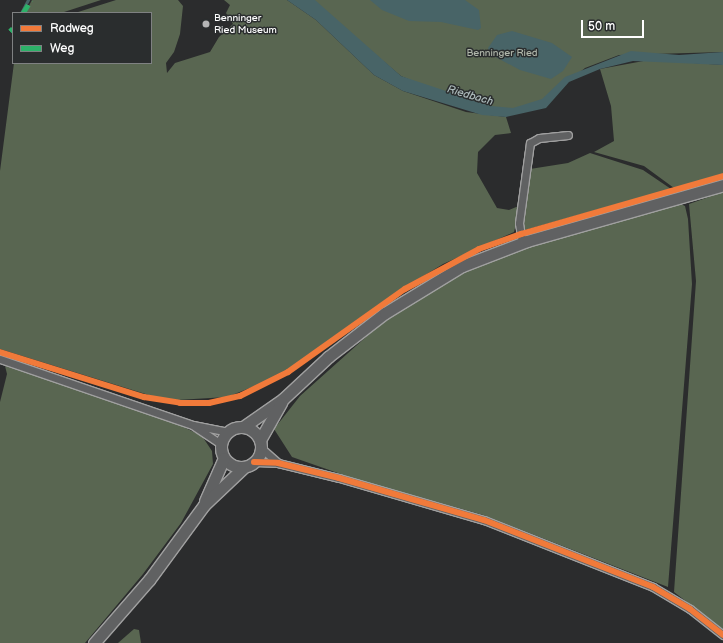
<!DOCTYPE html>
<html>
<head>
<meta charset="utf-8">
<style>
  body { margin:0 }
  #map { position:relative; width:723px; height:643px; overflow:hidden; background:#2b2c2d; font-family:"Balsamiq Sans",sans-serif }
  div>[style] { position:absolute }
  .green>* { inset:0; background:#596651 }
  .water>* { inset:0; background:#486467 }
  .stream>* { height:2.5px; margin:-1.25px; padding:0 1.25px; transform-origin:1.25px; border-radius:1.25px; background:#486467 }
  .roads { filter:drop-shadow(1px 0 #a0a0a0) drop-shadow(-1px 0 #a0a0a0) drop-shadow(0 1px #a0a0a0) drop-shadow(0 -1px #a0a0a0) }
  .street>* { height:7px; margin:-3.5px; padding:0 3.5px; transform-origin:3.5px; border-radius:3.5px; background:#606162 }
  .secondary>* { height:11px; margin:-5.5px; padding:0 5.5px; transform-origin:5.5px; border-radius:5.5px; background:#606162 }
  .secondary>.ring { margin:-5.5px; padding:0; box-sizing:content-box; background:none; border:11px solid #606162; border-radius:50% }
  .quiet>* { height:5px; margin-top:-2.5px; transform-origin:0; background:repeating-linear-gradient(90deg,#2db169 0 10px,transparent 0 15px) }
  .cycleway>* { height:6px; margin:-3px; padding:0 3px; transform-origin:3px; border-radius:3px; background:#f17a3a }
  .dots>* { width:11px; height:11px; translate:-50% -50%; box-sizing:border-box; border:2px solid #2a2d2e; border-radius:50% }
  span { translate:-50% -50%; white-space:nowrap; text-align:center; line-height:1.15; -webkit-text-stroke:3px #2a2d2e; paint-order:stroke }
  .poi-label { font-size:10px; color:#fff }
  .left { translate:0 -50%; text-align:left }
  .park-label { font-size:10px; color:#b0b7ab }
  .water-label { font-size:11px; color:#aebcbd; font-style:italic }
  .legend { position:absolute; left:12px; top:12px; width:140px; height:52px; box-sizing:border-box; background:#2a2d2e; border:1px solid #7f8182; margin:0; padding:5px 7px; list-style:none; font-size:12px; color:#fff }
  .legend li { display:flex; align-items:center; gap:8px; height:20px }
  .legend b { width:20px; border:1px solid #7f8182 }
  .scale { position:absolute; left:581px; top:20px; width:63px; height:18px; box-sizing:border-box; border:2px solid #fff; border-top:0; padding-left:5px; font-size:12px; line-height:14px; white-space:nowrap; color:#fff; -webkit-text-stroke:3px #2a2d2e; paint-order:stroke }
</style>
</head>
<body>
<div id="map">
  <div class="green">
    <div style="clip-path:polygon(32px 0,101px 0,61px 13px,25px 13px)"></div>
    <div style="clip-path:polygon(116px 0,178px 0,183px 6px,180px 34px,174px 52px,166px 63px,167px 73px,175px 63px,210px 52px,219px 37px,233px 24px,226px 13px,230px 5px,224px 0,287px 0,316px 20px,374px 75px,403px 91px,466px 112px,506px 117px,511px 133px,495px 135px,478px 152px,477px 173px,497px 208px,509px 210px,521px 205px,514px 232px,443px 264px,399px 291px,292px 367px,267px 381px,227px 397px,177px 400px,152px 396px,0 349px,0 171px,14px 63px,151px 63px,151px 13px,75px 13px)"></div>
    <div style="clip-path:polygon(311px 0,723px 0,723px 52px,619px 55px,585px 68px,549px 97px,514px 112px,463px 102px,401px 76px)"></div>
    <div style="clip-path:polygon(649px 60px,723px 65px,723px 174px,674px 188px,644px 166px,594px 152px,614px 141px,611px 106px,600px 69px)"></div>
    <div style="clip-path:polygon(590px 153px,643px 170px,671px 189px,525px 230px,522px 224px,530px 169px,568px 163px)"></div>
    <div style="clip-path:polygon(723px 192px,723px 630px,674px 592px,696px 281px,689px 204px)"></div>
    <div style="clip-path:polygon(679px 203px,685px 206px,688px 219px,692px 284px,668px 587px,483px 515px,355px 479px,292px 457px,274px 429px,300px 396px,366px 337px,400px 309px,449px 278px,502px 254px)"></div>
    <div style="clip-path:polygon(5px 366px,165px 418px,202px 436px,212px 451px,213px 464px,181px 523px,143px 574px,85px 643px,0 643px,0 402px,7px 374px)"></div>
    <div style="clip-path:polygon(134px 629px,139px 630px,141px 643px,118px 643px)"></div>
  </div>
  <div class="water">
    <div style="clip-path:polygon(287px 0,315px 0,401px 76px,491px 106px,513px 108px,542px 99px,565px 77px,631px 51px,679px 55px,723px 52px,723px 65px,633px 61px,600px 69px,569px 82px,546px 108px,506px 117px,482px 115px,403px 91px,374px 75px,316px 20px)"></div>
    <div style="clip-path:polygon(370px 0,465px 0,479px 10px,481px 28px,478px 30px,441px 22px,409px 21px,382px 10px)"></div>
    <div style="clip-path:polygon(512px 31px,552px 43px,572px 57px,563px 71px,551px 79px,520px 70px,490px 54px,488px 48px,497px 35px)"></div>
  </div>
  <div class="stream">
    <div style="left:21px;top:13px;width:15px;rotate:-62deg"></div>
  </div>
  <div class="roads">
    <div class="street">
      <div style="left:522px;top:242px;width:19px;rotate:-99deg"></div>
      <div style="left:519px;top:223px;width:81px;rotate:-82.2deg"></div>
      <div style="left:530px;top:143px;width:10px;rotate:-29deg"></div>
      <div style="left:539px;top:138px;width:29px;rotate:-6deg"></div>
      <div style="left:0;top:359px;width:204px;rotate:18.9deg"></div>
      <div style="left:193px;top:425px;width:36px;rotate:11deg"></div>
      <div style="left:194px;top:426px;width:32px;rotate:34deg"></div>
      <div style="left:261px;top:448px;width:23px;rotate:41deg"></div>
      <div style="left:254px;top:462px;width:24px;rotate:2deg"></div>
      <div style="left:278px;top:463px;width:63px;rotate:13.8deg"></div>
      <div style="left:339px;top:478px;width:151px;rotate:16.2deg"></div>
      <div style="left:484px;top:520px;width:182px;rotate:21.6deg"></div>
      <div style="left:653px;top:587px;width:43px;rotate:30.7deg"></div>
      <div style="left:690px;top:609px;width:42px;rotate:38.2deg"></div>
    </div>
    <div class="secondary">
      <div style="left:243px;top:427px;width:49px;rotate:-35deg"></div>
      <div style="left:283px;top:399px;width:62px;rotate:-43deg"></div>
      <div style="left:328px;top:357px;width:72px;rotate:-37.7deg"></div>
      <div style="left:385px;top:313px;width:90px;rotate:-31.4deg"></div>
      <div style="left:462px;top:266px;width:70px;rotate:-21deg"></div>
      <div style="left:527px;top:241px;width:204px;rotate:-15.9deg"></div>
      <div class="ring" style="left:221px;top:427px;width:29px;height:29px"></div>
      <div style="left:260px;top:440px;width:43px;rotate:-60.4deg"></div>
      <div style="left:205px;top:501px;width:47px;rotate:-66.2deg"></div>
      <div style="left:94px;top:643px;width:84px;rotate:-48.9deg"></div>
      <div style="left:149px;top:580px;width:93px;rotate:-53.7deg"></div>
      <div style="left:204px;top:505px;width:55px;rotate:-43.5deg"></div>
    </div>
  </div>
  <div class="quiet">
    <div style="left:23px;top:13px;width:15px;rotate:-58deg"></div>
    <div style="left:10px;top:31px;width:4px;rotate:-45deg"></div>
  </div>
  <div class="cycleway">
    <div style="left:0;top:352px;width:151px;rotate:17.4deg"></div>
    <div style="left:144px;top:397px;width:36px;rotate:9deg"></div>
    <div style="left:180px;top:403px;width:29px"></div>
    <div style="left:209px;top:403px;width:32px;rotate:-13deg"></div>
    <div style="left:240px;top:396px;width:54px;rotate:-26.6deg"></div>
    <div style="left:288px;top:372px;width:143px;rotate:-35.4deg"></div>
    <div style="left:405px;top:289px;width:84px;rotate:-28.4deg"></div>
    <div style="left:479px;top:249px;width:45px;rotate:-19.7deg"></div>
    <div style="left:521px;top:234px;width:210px;rotate:-16deg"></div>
    <div style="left:254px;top:462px;width:24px;rotate:2deg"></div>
    <div style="left:278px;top:463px;width:63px;rotate:13.8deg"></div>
    <div style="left:339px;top:478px;width:151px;rotate:16.2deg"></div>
    <div style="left:484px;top:520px;width:182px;rotate:21.6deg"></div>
    <div style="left:653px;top:587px;width:43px;rotate:30.7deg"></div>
    <div style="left:690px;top:609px;width:42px;rotate:38.2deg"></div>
  </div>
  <div class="dots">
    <div style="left:206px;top:24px;background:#b5b5b6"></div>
  </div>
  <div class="poi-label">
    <span class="left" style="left:214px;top:24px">Benninger<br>Ried Museum</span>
  </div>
  <div class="park-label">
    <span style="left:502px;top:54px">Benninger Ried</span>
  </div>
  <div class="water-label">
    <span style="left:470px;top:96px;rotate:16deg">Riedbach</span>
  </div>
  <ul class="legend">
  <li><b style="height:5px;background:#f17a3a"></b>Radweg</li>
  <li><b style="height:5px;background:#2db169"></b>Weg</li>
  </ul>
  <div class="scale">50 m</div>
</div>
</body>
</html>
